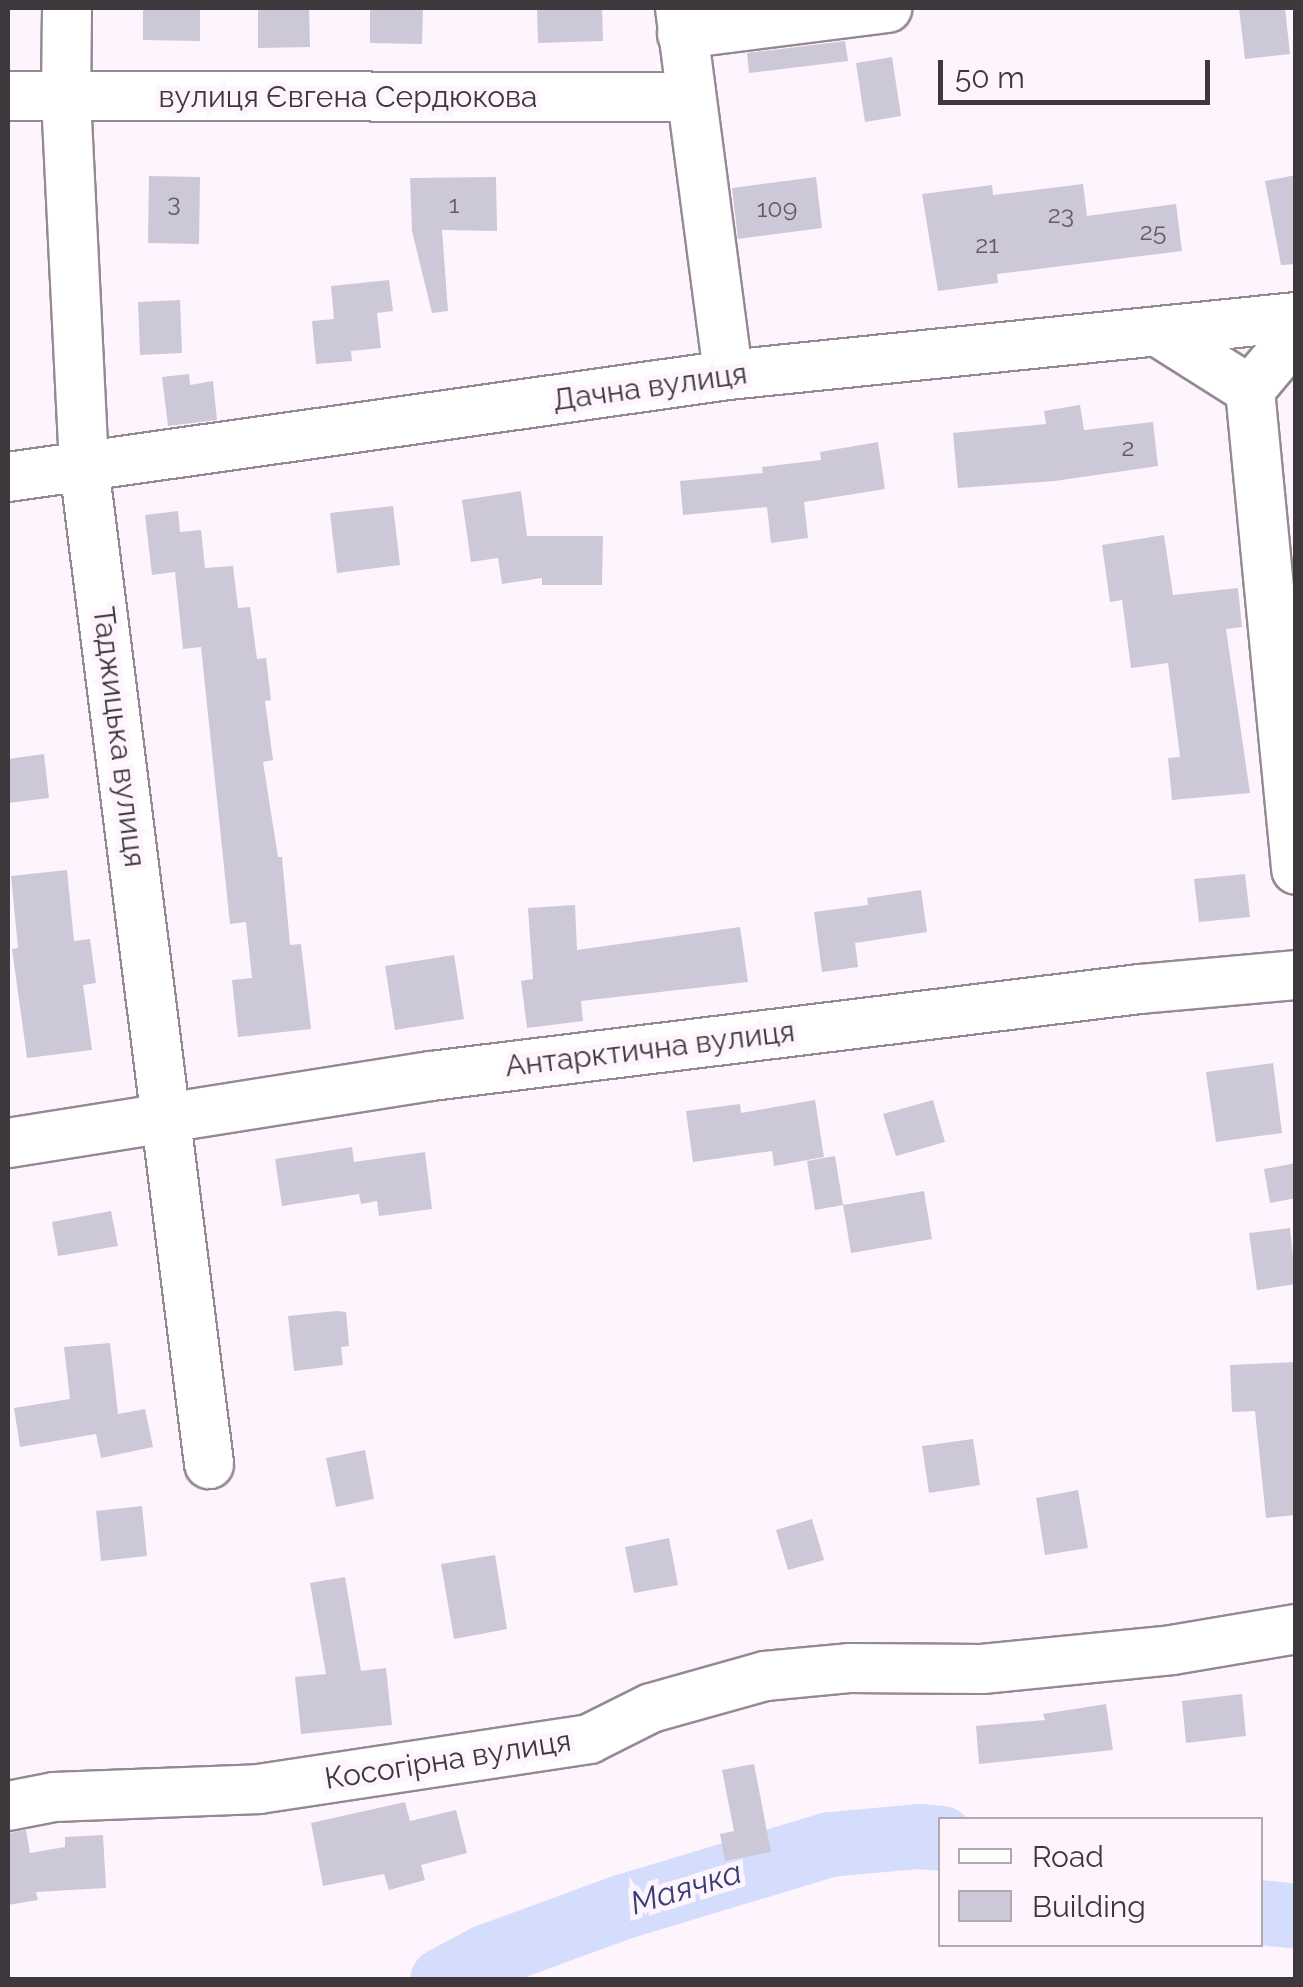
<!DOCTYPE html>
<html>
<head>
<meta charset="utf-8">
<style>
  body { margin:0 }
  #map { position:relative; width:1303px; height:1987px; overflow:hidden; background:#fef4fd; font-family:Raleway,sans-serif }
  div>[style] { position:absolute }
  .river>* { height:65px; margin:-32.5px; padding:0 32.5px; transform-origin:32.5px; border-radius:32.5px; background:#d5ddfc }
  .building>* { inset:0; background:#cdc8d7 }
  .roads { filter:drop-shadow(2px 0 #958994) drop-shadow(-2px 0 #958994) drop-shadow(0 2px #958994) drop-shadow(0 -2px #958994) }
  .minor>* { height:48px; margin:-24px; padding:0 24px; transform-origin:24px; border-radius:24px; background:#fff }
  span { translate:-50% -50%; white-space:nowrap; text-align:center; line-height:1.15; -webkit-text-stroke:10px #fef4fd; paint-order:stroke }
  .number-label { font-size:25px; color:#615c63 }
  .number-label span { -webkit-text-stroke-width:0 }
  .street-label { font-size:30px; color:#3d383c }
  .water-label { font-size:32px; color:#374071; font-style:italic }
  .frame { position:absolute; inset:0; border:10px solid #3d383c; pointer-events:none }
  .legend { position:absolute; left:938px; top:1817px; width:325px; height:130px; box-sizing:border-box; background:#fef4fd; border:2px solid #b1a9b0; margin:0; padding:12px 18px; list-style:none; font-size:30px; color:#3d383c }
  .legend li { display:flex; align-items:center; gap:20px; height:50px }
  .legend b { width:50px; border:2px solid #b1a9b0 }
  .scale { position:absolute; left:938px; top:60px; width:272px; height:45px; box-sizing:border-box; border:5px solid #3d383c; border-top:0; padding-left:12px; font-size:30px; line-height:35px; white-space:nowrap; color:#3d383c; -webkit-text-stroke:8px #fef4fd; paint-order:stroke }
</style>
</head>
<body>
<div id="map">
  <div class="river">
    <div style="left:1260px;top:1912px;width:36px;rotate:6deg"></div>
    <div style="left:442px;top:1980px;width:51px;rotate:-28.1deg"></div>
    <div style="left:487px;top:1956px;width:146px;rotate:-20.1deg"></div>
    <div style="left:624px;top:1906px;width:214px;rotate:-16.8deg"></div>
    <div style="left:829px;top:1844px;width:90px;rotate:-5.1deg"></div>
    <div style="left:919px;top:1836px;width:22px;rotate:5deg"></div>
  </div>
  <div class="building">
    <div style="clip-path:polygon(143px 8px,200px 8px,200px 41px,143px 40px)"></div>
    <div style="clip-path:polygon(258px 8px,309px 8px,310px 47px,258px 48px)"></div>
    <div style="clip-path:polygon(370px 8px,423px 8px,422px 44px,370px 43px)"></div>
    <div style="clip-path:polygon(537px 8px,602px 8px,603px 41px,538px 43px)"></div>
    <div style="clip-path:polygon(1239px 8px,1285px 8px,1290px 54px,1245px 59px)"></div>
    <div style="clip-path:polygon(845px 41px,848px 61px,749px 73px,747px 53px)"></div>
    <div style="clip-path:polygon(892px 57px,901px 116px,865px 122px,856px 63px)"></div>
    <div style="clip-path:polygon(1296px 175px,1296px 264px,1281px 265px,1265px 181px)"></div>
    <div style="clip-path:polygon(149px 176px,200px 177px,199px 244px,148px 243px)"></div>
    <div style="clip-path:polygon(496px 177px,497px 231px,442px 230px,448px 311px,432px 313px,412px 231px,410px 178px)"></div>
    <div style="clip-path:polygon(816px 177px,822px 228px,738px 239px,732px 188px)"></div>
    <div style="clip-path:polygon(1083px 184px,1087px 216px,1176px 204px,1182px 251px,997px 274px,998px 283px,938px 291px,922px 194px,992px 185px,993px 195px)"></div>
    <div style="clip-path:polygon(389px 280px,393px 311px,377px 313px,381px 348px,351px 351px,352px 361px,316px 364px,312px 321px,334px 319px,331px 286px)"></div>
    <div style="clip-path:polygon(180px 300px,182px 353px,140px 355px,138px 302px)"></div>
    <div style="clip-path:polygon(189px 374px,190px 385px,213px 381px,217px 420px,168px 426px,162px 377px)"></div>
    <div style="clip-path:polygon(1080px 405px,1084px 430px,1153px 422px,1158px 466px,1055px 481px,958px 488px,953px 433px,1046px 424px,1044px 411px)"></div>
    <div style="clip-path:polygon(878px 442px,885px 489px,804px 502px,808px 538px,771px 543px,767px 507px,683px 515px,680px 481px,763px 473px,762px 467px,821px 460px,820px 452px)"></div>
    <div style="clip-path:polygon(521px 491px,527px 536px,603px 536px,602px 585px,542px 585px,542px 578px,502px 584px,498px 558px,471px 562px,462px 500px)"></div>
    <div style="clip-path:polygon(393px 506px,400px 565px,337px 573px,330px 513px)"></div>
    <div style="clip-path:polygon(178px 511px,180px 532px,201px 530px,205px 568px,233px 566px,238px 608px,250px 607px,257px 659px,266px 658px,271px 700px,265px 701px,273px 760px,263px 762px,278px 857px,282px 857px,290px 945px,301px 944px,311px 1029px,238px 1037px,232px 980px,252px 978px,246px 922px,230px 924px,201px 647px,183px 649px,175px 572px,152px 575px,145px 515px)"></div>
    <div style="clip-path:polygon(1164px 535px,1173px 595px,1238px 588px,1242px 627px,1226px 629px,1250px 793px,1172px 800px,1168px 758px,1180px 757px,1168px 663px,1131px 668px,1122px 600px,1110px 602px,1102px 545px)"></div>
    <div style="clip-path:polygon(44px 754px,49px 798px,8px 803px,8px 759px)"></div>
    <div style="clip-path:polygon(67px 870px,74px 941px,90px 939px,96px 983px,83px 985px,92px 1050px,27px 1058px,12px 949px,18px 948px,11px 876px)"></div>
    <div style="clip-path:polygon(1245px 874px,1250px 917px,1199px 922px,1194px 879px)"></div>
    <div style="clip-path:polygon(921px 890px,927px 932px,855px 943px,858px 967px,822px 972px,814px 912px,868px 905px,867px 898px)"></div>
    <div style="clip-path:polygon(575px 905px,577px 950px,740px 927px,748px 982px,581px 1001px,583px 1021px,527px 1028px,521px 981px,533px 979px,528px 908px)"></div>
    <div style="clip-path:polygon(454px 955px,464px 1019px,395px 1030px,385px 966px)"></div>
    <div style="clip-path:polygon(1273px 1063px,1282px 1133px,1216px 1142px,1206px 1072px)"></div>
    <div style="clip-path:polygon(815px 1100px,824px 1157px,774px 1166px,772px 1151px,693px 1162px,686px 1111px,740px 1104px,741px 1113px)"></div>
    <div style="clip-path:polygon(933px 1100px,945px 1142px,896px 1156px,883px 1114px)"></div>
    <div style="clip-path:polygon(352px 1147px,354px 1162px,425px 1152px,432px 1209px,379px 1216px,377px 1201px,361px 1204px,359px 1194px,282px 1206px,275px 1159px)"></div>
    <div style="clip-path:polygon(835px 1156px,843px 1205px,815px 1210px,807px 1161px)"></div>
    <div style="clip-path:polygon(1296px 1163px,1296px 1198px,1270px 1203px,1264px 1169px)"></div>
    <div style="clip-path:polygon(924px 1191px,932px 1239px,851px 1253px,843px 1205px)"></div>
    <div style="clip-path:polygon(111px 1211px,118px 1246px,58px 1256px,52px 1222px)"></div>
    <div style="clip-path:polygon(1290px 1228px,1296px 1284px,1257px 1290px,1249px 1233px)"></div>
    <div style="clip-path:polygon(337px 1311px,346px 1312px,349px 1346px,341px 1347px,343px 1365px,294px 1371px,288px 1316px)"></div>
    <div style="clip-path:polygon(110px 1343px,118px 1414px,145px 1409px,153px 1447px,101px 1458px,96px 1434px,20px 1447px,14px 1408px,70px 1399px,64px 1347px)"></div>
    <div style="clip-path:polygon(1296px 1362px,1296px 1515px,1266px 1518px,1255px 1411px,1232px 1412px,1230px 1365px)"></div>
    <div style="clip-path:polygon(973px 1439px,980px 1485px,929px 1493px,922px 1446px)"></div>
    <div style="clip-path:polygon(365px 1450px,374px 1499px,336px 1507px,326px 1458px)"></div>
    <div style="clip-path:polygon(1078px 1490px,1088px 1548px,1045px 1555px,1036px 1498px)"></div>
    <div style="clip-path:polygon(142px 1506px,147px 1556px,101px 1561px,96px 1511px)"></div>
    <div style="clip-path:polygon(812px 1519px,824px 1560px,788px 1570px,776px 1530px)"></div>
    <div style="clip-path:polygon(669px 1538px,678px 1585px,634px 1593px,625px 1547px)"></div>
    <div style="clip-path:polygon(495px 1555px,507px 1629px,454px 1639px,441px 1564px)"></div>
    <div style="clip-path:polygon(345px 1577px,361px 1671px,386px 1668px,392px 1725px,301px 1734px,295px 1677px,326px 1674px,310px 1583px)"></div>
    <div style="clip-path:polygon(1242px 1694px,1246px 1736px,1186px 1743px,1182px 1701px)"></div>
    <div style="clip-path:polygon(1106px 1704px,1113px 1750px,979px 1764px,976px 1726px,1045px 1720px,1043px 1714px)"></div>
    <div style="clip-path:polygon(754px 1764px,771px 1852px,725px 1861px,720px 1834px,734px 1831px,722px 1770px)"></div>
    <div style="clip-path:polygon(405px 1802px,410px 1821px,456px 1810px,467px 1853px,421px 1865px,425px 1880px,389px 1890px,384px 1874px,323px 1886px,311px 1823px)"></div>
    <div style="clip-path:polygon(26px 1830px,30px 1853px,65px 1847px,65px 1837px,103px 1835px,106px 1888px,36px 1892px,38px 1900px,8px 1905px,8px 1833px)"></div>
  </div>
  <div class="roads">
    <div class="minor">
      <div style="left:67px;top:8px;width:90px;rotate:90.6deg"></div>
      <div style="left:66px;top:98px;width:368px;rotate:87.2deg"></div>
      <div style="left:84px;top:466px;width:1006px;rotate:82.86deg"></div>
      <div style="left:680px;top:8px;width:370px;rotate:82.5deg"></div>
      <div style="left:682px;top:34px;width:207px;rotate:-7.2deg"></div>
      <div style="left:8px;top:96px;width:681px;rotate:0.08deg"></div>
      <div style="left:1160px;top:333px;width:107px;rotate:32.3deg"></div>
      <div style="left:1250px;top:390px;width:482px;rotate:84.5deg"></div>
      <div style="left:1250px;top:390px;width:72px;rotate:-50.1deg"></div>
      <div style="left:8px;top:477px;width:727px;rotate:-8.06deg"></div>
      <div style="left:728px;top:375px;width:571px;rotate:-5.83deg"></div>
      <div style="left:8px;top:1143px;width:428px;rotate:-9deg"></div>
      <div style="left:431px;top:1076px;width:714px;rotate:-7deg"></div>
      <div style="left:1140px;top:989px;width:157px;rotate:-5.1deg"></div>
      <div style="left:8px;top:1806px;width:47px;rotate:-11.1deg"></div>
      <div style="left:54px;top:1797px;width:205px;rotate:-2.2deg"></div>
      <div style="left:259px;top:1789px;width:334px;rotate:-8.6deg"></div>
      <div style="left:589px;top:1739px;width:69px;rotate:-26.6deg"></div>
      <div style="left:651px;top:1708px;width:118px;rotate:-15.7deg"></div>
      <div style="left:765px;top:1676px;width:84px;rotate:-5.4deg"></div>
      <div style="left:849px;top:1668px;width:133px;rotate:0.4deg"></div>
      <div style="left:982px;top:1669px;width:191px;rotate:-5.7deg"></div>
      <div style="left:1172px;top:1650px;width:126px;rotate:-9.6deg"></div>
    </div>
  </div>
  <div class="number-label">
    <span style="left:174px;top:202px">3</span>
    <span style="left:454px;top:204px">1</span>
    <span style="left:777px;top:208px">109</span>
    <span style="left:1061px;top:214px">23</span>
    <span style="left:1153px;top:231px">25</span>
    <span style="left:987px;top:244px">21</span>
    <span style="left:1128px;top:447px">2</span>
  </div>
  <div class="street-label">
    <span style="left:348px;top:97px">вулиця Євгена Сердюкова</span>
    <span style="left:650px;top:387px;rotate:-8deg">Дачна вулиця</span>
    <span style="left:119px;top:737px;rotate:83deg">Таджицька вулиця</span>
    <span style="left:650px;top:1049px;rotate:-7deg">Антарктична вулиця</span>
    <span style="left:448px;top:1760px;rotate:-9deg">Косогірна вулиця</span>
  </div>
  <div class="water-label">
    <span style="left:686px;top:1888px;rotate:-17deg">Маячка</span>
  </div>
  <div class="frame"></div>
  <ul class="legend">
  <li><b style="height:12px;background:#fff"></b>Road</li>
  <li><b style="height:28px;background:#cdc8d7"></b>Building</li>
  </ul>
  <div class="scale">50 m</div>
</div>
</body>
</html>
